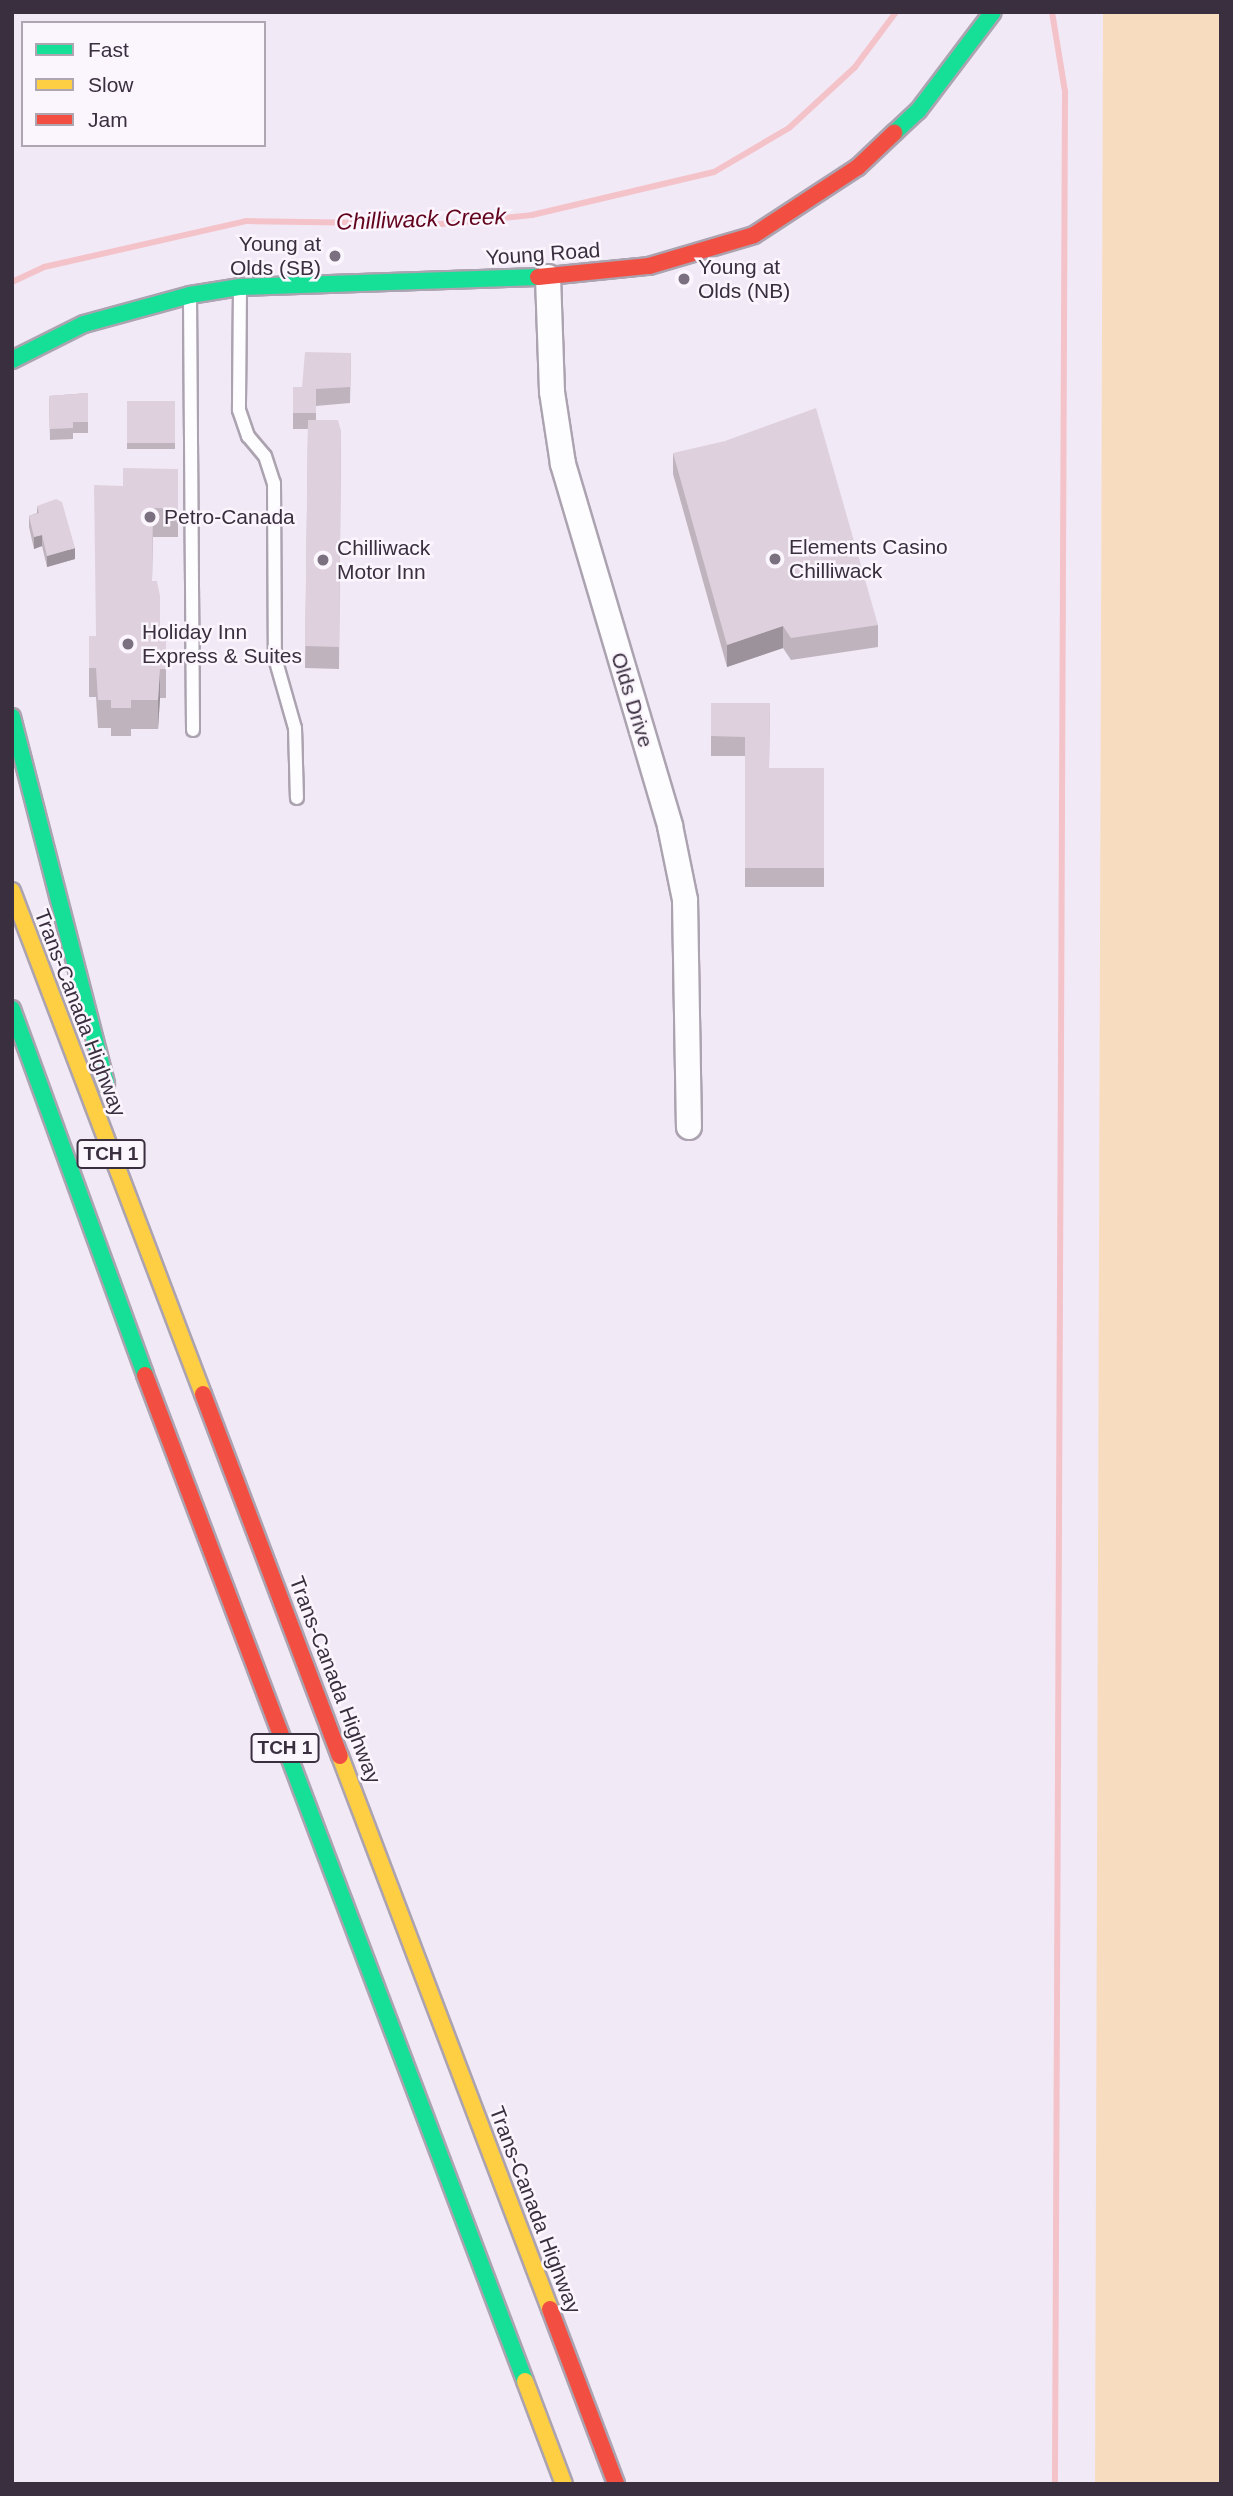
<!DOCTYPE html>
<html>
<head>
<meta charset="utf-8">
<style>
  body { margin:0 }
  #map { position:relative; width:1233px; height:2496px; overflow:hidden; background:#f2e9f6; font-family:Helvetica,sans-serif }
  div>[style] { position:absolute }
  .green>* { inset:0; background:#f8dcc0 }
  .stream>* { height:6px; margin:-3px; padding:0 3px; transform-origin:3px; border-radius:3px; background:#f3c3c9 }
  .roads { filter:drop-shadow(2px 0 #aca3b0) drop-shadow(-2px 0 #aca3b0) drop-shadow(0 2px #aca3b0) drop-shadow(0 -2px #aca3b0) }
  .lane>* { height:12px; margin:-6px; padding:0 6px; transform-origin:6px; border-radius:6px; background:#fdfcfe }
  .street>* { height:24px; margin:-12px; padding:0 12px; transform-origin:12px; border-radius:12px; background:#fdfcfe }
  .fast>* { height:16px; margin:-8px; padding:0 8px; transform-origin:8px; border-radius:8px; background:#16e098 }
  .slow>* { height:16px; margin:-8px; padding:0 8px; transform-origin:8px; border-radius:8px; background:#ffcf43 }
  .jam>* { height:16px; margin:-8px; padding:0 8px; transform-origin:8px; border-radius:8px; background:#f24e42 }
  .wall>* { inset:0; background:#bfb4be }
  .shaded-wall>* { inset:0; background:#9b929b }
  .building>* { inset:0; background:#ded1dd }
  .dots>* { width:19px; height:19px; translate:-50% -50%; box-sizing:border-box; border:4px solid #fbf5fd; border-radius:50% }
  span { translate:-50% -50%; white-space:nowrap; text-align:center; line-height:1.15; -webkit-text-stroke:5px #fbf5fd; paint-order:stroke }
  .shield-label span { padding:2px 5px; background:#fbf5fd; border:2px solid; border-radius:5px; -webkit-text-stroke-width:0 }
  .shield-label { font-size:19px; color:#3a2f3f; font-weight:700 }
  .poi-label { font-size:21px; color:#3a2f3f }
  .right { translate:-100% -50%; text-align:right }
  .left { translate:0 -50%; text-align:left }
  .street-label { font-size:21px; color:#3a2f3f }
  .water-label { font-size:23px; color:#63041d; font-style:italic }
  .frame { position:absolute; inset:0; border:14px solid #3a2f3f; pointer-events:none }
  .legend { position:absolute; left:21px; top:21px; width:245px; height:126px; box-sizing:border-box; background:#fbf5fd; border:2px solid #aea6b1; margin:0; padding:9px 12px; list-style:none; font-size:21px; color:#3a2f3f }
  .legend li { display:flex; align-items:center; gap:14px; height:35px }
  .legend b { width:35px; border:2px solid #aea6b1 }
</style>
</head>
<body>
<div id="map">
  <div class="green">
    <div style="clip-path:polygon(1103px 12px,1221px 12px,1221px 2484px,1095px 2484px)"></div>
  </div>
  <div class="stream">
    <div style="left:1052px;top:12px;width:80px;rotate:80.7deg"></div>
    <div style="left:1065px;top:91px;width:2393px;rotate:90.24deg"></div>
    <div style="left:12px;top:282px;width:35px;rotate:-25deg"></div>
    <div style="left:44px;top:267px;width:207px;rotate:-12.8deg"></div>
    <div style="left:246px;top:221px;width:195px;rotate:0.9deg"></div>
    <div style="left:441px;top:224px;width:91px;rotate:-5.6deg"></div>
    <div style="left:532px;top:215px;width:187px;rotate:-13.3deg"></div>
    <div style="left:714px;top:172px;width:87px;rotate:-30.4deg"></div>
    <div style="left:789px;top:128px;width:90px;rotate:-42.7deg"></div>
    <div style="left:855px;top:67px;width:69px;rotate:-53.3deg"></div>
  </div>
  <div class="roads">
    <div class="lane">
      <div style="left:240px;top:289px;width:121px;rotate:90.5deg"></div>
      <div style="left:239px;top:410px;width:28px;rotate:71deg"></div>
      <div style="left:248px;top:436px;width:26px;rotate:50deg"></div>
      <div style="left:265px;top:456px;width:28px;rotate:72deg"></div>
      <div style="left:274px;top:483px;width:175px;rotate:89.7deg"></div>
      <div style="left:275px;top:658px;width:73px;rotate:74.1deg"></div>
      <div style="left:295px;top:728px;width:70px;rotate:88.4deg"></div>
      <div style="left:190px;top:297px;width:433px;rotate:89.6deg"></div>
    </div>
    <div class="street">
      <div style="left:548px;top:277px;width:115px;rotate:88deg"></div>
      <div style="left:552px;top:392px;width:73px;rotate:81.3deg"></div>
      <div style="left:563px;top:464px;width:377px;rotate:73.5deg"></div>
      <div style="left:670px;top:826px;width:76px;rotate:78.5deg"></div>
      <div style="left:685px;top:900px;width:227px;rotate:89deg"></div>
    </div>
    <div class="fast">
      <div style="left:894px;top:133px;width:33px;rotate:-43deg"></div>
      <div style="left:918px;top:111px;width:124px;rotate:-52.9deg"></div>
      <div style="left:12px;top:360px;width:80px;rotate:-26.6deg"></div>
      <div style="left:84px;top:324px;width:110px;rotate:-15.3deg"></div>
      <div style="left:190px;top:295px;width:51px;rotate:-9.1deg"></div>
      <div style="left:240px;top:287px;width:298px;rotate:-1.9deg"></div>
      <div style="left:12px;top:717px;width:379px;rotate:75.6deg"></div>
      <div style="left:12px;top:1009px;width:389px;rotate:70deg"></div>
      <div style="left:288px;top:1754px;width:670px;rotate:69.29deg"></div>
    </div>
    <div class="slow">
      <div style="left:12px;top:891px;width:538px;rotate:69.21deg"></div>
      <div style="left:340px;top:1756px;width:592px;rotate:69.21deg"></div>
      <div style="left:525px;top:2381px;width:110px;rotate:69.3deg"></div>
    </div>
    <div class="jam">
      <div style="left:538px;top:277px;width:112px;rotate:-5.7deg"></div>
      <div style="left:649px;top:266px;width:109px;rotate:-16.4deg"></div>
      <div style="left:754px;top:235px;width:124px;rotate:-33.2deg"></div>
      <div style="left:858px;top:167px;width:50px;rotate:-43.4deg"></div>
      <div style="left:145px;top:1375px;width:405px;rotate:69.3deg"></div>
      <div style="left:203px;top:1394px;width:387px;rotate:69.3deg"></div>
      <div style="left:550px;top:2309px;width:187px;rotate:69.3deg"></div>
    </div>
  </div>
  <div class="wall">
    <div style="clip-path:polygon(351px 353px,350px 403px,316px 406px,316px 420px,341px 431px,339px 669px,305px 668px,308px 429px,293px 429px,293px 387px,302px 387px)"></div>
    <div style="clip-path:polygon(88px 393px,88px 433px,73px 433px,73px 439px,50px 440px,49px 396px)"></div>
    <div style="clip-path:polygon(127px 401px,175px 401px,175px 449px,127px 449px)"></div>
    <div style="clip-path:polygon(673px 453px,878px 625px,878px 647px,791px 660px,783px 648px,727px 667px,673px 474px)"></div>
    <div style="clip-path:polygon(178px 469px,178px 537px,153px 537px,152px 581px,160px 636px,166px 636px,166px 698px,160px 698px,158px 729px,131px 729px,131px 736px,111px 736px,111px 728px,98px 728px,96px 697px,89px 697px,89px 636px,96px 636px,123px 486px)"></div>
    <div style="clip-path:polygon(37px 506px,75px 559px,47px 567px,42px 546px,34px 549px,29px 527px,29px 516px,37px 513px)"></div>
    <div style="clip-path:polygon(711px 703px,770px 703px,769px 768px,824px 768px,824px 887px,745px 887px,745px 756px,711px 756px)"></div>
  </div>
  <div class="shaded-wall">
    <div style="clip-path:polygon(42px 535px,42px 546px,34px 549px,34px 537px)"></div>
    <div style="clip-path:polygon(75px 548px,75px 559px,47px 567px,47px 556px)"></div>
    <div style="clip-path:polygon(783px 626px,783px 648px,727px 667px,727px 645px)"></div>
    <div style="clip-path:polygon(160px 669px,160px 698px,158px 729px,158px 700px)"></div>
  </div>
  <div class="building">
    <div style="clip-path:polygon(305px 352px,351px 353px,350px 387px,316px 389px,316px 413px,293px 413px,293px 387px,302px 387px)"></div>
    <div style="clip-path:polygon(88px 393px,88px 422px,73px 422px,73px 428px,50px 429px,49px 396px)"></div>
    <div style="clip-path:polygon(127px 401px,175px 401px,175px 443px,127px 443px)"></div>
    <div style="clip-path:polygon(816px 408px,878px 625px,791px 638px,783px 626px,727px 645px,673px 453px,725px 441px)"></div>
    <div style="clip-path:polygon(308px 420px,338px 420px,341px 431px,339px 647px,305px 646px)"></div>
    <div style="clip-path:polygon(123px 468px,178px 469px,178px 509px,153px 508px,152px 581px,157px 581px,160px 596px,160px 636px,166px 636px,166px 669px,160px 669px,158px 700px,131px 700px,131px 708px,111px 708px,111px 700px,98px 700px,96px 668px,89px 668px,89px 636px,96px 636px,94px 485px,123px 486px)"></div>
    <div style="clip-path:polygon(56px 499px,62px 502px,75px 548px,47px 556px,42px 535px,34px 537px,29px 516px,39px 513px,37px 506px)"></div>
    <div style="clip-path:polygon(711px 703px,770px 703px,769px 768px,824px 768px,824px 868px,745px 868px,745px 737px,711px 736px)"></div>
  </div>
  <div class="dots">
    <div style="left:335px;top:256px;background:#7a707f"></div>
    <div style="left:684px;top:279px;background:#7a707f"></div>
    <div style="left:150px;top:517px;background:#7a707f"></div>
    <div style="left:775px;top:559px;background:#7a707f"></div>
    <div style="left:323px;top:560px;background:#7a707f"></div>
    <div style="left:128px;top:644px;background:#7a707f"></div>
  </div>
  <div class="shield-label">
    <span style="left:111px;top:1154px">TCH 1</span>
    <span style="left:285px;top:1748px">TCH 1</span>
  </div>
  <div class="poi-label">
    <span class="right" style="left:321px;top:256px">Young at<br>Olds (SB)</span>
    <span class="left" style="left:698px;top:279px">Young at<br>Olds (NB)</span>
    <span class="left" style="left:164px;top:517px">Petro-Canada</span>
    <span class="left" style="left:789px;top:559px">Elements Casino<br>Chilliwack</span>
    <span class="left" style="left:337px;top:560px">Chilliwack<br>Motor Inn</span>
    <span class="left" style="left:142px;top:644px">Holiday Inn<br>Express &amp; Suites</span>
  </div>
  <div class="street-label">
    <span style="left:543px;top:254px;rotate:-4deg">Young Road</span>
    <span style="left:632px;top:700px;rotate:73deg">Olds Drive</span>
    <span style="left:80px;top:1013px;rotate:69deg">Trans-Canada Highway</span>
    <span style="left:335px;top:1680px;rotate:69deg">Trans-Canada Highway</span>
    <span style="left:535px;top:2210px;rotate:69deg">Trans-Canada Highway</span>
  </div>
  <div class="water-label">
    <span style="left:421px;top:219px;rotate:-2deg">Chilliwack Creek</span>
  </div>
  <div class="frame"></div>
  <ul class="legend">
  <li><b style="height:9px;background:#16e098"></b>Fast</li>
  <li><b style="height:9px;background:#ffcf43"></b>Slow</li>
  <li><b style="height:9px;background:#f24e42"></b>Jam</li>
  </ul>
</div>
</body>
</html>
